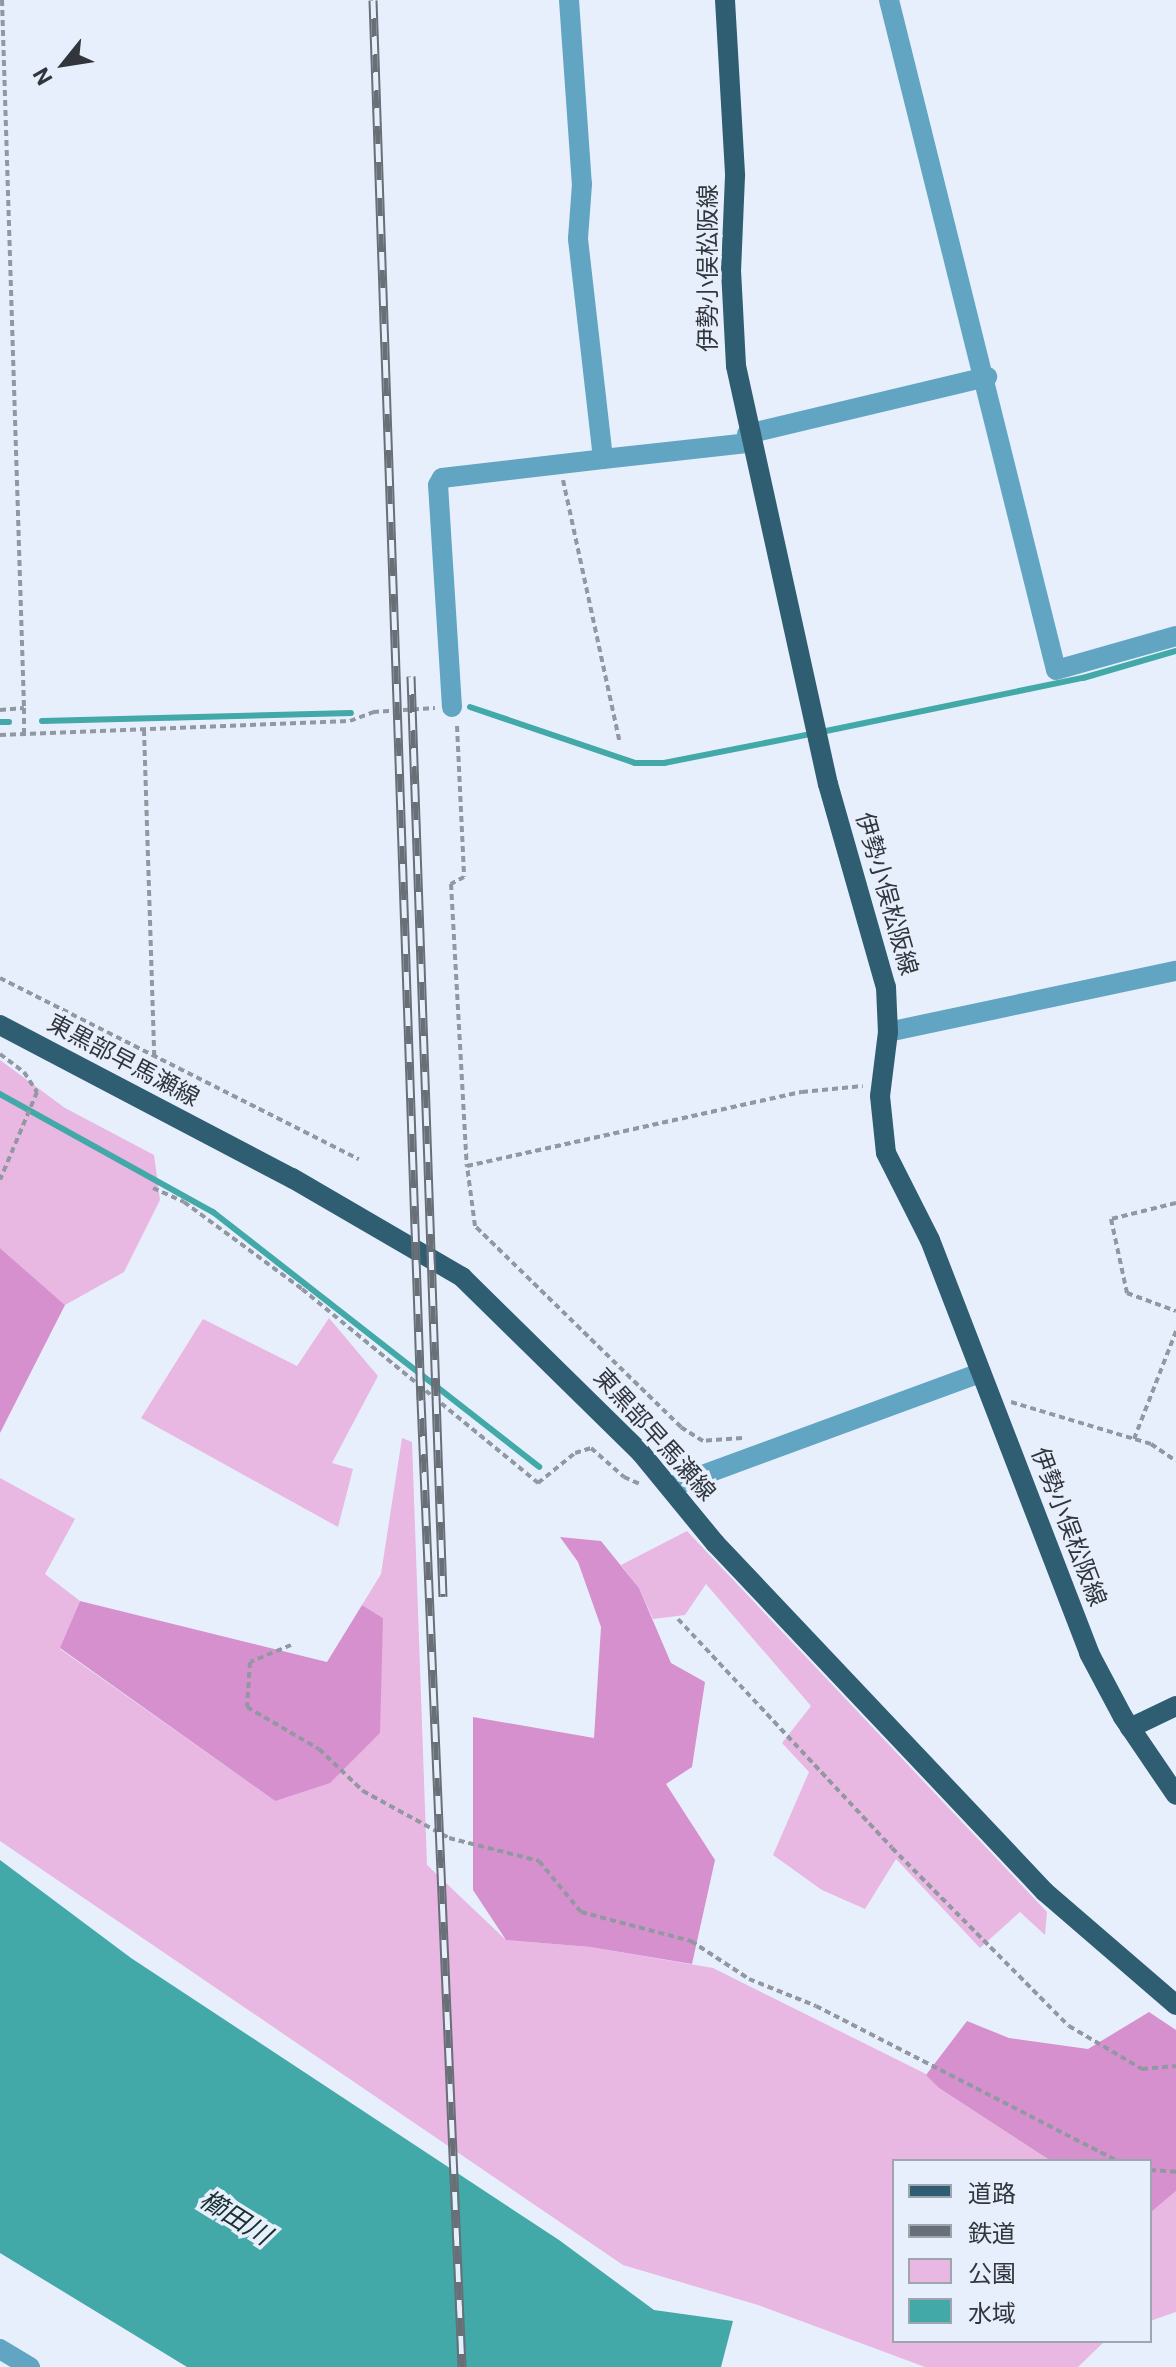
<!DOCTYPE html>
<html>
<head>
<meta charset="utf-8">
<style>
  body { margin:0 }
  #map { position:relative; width:1176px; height:2367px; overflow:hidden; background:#e7effc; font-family:Roboto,"Noto Sans JP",sans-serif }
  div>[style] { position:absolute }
  .green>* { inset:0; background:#e8b7e2 }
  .forest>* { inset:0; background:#d690ce }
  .water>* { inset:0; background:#42a9a8 }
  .stream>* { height:6px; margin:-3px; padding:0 3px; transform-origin:3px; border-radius:3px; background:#42a9a8 }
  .path>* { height:4px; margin-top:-2px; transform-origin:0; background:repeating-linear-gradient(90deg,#9298a2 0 6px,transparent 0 10px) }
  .minor>* { height:20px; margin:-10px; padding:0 10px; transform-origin:10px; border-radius:10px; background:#62a5c2 }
  .major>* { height:20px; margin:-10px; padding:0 10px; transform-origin:10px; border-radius:10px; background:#2f5d71 }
  .rail>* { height:9px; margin-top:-4.5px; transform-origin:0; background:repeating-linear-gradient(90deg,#e7effc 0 18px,#696f77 0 36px); box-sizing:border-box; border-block:2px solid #696f77 }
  span { translate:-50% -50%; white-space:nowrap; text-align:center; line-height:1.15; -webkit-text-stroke:7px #e7effc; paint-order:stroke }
  .street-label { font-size:24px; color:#32363c }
  .water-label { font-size:26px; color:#193030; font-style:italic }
  .legend { position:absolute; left:892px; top:2159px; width:260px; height:184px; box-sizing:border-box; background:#e7effc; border:2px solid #9fa5af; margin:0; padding:10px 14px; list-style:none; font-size:24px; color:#32363c }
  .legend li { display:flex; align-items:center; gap:16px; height:40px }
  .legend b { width:40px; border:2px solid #9fa5af }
  .north { position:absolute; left:24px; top:24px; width:80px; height:80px; -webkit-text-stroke:6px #e7effc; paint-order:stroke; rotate:240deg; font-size:22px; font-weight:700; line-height:32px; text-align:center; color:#32363c }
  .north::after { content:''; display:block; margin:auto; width:28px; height:36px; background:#32363c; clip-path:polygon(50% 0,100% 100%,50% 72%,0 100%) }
</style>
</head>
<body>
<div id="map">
  <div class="green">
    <div style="clip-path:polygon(0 1060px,65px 1108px,154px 1155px,160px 1200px,124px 1272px,65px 1305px,0 1248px)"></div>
    <div style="clip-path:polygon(329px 1318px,378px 1376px,332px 1463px,353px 1469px,338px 1527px,141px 1418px,203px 1319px,297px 1366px)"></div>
    <div style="clip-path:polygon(402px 1438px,412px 1442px,427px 1865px,506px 1940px,590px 1947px,713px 1968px,926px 2074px,939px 2088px,1051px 2161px,894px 2161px,894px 2341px,1105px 2341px,1078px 2367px,925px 2367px,758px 2305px,623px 2265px,0 1841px,0 1478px,75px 1519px,45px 1574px,80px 1601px,60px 1649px,275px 1801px,383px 1618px,362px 1605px,381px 1574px)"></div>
    <div style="clip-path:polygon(687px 1531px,1047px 1912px,1045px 1935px,1020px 1912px,980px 1948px,896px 1859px,865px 1909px,822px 1890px,773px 1855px,809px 1772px,782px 1743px,811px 1706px,706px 1584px,685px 1615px,653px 1619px,639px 1588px,621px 1565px)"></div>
    <div style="clip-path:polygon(1176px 2191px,1176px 2312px,1150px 2321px,1150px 2213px)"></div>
  </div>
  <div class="forest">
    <div style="clip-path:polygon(0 1248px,65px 1305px,0 1433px)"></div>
    <div style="clip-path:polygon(560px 1537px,601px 1541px,639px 1588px,671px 1663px,705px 1682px,692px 1767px,666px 1784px,715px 1860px,692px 1964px,590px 1947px,506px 1940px,473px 1890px,473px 1717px,594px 1738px,601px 1627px,578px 1562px)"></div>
    <div style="clip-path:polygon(80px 1601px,327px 1662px,362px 1605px,383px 1618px,380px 1733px,330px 1783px,275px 1801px,60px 1648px)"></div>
    <div style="clip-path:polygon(1149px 2012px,1176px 2030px,1176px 2191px,1150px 2213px,1150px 2161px,1051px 2161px,939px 2088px,926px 2075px,967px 2021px,1009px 2038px,1088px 2049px)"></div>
  </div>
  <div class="water">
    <div style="clip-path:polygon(0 1860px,131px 1958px,559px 2240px,654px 2310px,733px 2321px,721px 2367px,187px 2367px,0 2253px)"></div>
  </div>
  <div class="stream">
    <div style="left:470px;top:707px;width:174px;rotate:18.7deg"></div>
    <div style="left:635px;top:763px;width:29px"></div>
    <div style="left:664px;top:763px;width:145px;rotate:-11.2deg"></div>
    <div style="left:42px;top:721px;width:309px;rotate:-1.5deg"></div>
    <div style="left:0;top:722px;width:9px"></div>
    <div style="left:826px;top:731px;width:262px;rotate:-11.7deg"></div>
    <div style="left:1083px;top:678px;width:97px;rotate:-16.2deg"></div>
    <div style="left:0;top:1094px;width:244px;rotate:29deg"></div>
    <div style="left:213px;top:1212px;width:414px;rotate:38deg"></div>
  </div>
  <div class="path">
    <div style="left:2px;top:0;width:708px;rotate:88.22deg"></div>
    <div style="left:563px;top:480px;width:266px;rotate:77.8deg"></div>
    <div style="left:0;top:710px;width:24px;rotate:-5deg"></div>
    <div style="left:24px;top:708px;width:26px;rotate:90deg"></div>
    <div style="left:457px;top:726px;width:151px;rotate:87.3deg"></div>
    <div style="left:464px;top:877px;width:15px;rotate:152deg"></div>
    <div style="left:451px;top:884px;width:282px;rotate:86.8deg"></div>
    <div style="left:144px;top:730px;width:327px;rotate:88.2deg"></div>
    <div style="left:0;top:735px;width:350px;rotate:-2.3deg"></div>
    <div style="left:350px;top:721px;width:25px;rotate:-21deg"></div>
    <div style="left:373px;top:712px;width:62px;rotate:-3.7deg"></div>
    <div style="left:0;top:978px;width:402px;rotate:26.8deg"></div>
    <div style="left:0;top:1054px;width:30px;rotate:37deg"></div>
    <div style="left:24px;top:1072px;width:24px;rotate:57deg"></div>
    <div style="left:37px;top:1092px;width:95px;rotate:112.8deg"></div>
    <div style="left:153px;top:1188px;width:34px;rotate:24deg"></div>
    <div style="left:184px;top:1202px;width:147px;rotate:36.4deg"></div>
    <div style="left:302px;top:1289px;width:306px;rotate:39.4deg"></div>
    <div style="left:538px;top:1483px;width:48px;rotate:-39deg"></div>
    <div style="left:575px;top:1453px;width:17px;rotate:-17deg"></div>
    <div style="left:591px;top:1448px;width:44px;rotate:41.3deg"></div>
    <div style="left:624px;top:1477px;width:17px;rotate:24deg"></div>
    <div style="left:1176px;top:1203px;width:67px;rotate:166.2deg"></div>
    <div style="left:1111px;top:1219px;width:76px;rotate:77.8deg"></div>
    <div style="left:1127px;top:1293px;width:52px;rotate:20.2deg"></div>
    <div style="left:1011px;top:1402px;width:146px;rotate:16.7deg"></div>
    <div style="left:1151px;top:1444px;width:30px;rotate:34deg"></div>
    <div style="left:742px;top:1438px;width:39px;rotate:176deg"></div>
    <div style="left:703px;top:1441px;width:26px;rotate:-148deg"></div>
    <div style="left:681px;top:1427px;width:288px;rotate:-135.7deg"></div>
    <div style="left:475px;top:1226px;width:61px;rotate:-97.6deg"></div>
    <div style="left:467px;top:1166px;width:343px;rotate:-12.5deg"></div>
    <div style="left:802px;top:1092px;width:61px;rotate:-5.6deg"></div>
    <div style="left:1134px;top:1439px;width:116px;rotate:-68.7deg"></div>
    <div style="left:678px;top:1619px;width:313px;rotate:46.9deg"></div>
    <div style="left:892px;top:1848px;width:251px;rotate:45.2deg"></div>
    <div style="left:1069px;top:2026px;width:85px;rotate:30.5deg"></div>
    <div style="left:1142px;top:2069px;width:34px;rotate:-5deg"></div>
    <div style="left:291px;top:1645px;width:44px;rotate:157.5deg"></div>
    <div style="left:250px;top:1662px;width:45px;rotate:93.8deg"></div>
    <div style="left:247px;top:1707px;width:83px;rotate:30.3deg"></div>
    <div style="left:319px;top:1749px;width:61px;rotate:43.7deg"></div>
    <div style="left:363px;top:1791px;width:98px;rotate:28.7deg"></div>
    <div style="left:449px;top:1838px;width:93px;rotate:14.3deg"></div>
    <div style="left:539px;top:1861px;width:66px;rotate:50.5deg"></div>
    <div style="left:581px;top:1912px;width:114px;rotate:14.8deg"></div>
    <div style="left:691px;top:1941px;width:69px;rotate:33.2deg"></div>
    <div style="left:749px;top:1979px;width:72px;rotate:21.9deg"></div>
    <div style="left:816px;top:2006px;width:339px;rotate:27.2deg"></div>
    <div style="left:1150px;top:2170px;width:26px;rotate:4deg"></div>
  </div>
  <div class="minor">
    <div style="left:569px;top:0;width:184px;rotate:86deg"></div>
    <div style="left:582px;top:184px;width:55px;rotate:94.2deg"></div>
    <div style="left:578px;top:239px;width:221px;rotate:83.5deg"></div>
    <div style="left:603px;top:459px;width:147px;rotate:-6.3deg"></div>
    <div style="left:889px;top:0;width:690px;rotate:76deg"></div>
    <div style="left:1056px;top:670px;width:125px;rotate:-15.8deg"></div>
    <div style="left:747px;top:434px;width:247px;rotate:-13.4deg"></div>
    <div style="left:452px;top:707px;width:222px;rotate:-93.6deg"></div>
    <div style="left:438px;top:485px;width:8px;rotate:-60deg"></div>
    <div style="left:442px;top:478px;width:162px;rotate:-6.7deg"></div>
    <div style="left:888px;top:1032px;width:294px;rotate:-12deg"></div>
    <div style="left:670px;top:1487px;width:330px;rotate:-20.2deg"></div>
    <div style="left:0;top:2349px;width:35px;rotate:31deg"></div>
  </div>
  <div class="major">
    <div style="left:725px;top:0;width:176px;rotate:86.7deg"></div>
    <div style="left:735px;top:176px;width:94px;rotate:92.4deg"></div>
    <div style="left:731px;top:270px;width:96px;rotate:87deg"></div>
    <div style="left:736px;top:366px;width:428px;rotate:77.6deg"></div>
    <div style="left:828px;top:784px;width:211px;rotate:74.1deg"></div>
    <div style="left:886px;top:987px;width:45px;rotate:87.5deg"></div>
    <div style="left:888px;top:1032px;width:64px;rotate:97.1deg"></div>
    <div style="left:880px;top:1096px;width:57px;rotate:84deg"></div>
    <div style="left:886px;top:1153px;width:97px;rotate:63.2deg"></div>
    <div style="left:930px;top:1240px;width:443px;rotate:68.9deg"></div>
    <div style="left:1089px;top:1653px;width:72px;rotate:62deg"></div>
    <div style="left:1123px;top:1717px;width:94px;rotate:55.8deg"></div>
    <div style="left:0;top:1025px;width:330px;rotate:27.7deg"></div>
    <div style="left:292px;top:1178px;width:197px;rotate:30.2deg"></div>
    <div style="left:462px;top:1277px;width:251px;rotate:44.5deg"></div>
    <div style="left:641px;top:1453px;width:117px;rotate:50.6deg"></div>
    <div style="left:715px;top:1543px;width:480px;rotate:46.6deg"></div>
    <div style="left:1045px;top:1892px;width:173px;rotate:40.8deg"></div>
    <div style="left:1130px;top:1728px;width:51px;rotate:-25.6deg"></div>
  </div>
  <div class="rail">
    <div style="left:373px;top:0;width:1401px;rotate:88.04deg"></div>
    <div style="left:421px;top:1400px;width:968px;rotate:87.57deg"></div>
    <div style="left:411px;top:676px;width:921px;rotate:88.01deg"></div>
  </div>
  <div class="street-label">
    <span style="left:709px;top:268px;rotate:-90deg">伊勢小俣松阪線</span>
    <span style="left:886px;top:894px;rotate:74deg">伊勢小俣松阪線</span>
    <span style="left:123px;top:1061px;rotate:28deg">東黒部早馬瀬線</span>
    <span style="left:654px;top:1435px;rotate:48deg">東黒部早馬瀬線</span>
    <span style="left:1068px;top:1527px;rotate:69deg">伊勢小俣松阪線</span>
  </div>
  <div class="water-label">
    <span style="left:235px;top:2218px;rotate:32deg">櫛田川</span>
  </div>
  <ul class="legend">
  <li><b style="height:10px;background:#2f5d71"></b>道路</li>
  <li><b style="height:10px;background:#696f77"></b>鉄道</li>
  <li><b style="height:22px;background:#e8b7e2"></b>公園</li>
  <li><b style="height:22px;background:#42a9a8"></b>水域</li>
  </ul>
  <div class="north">N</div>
</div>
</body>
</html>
